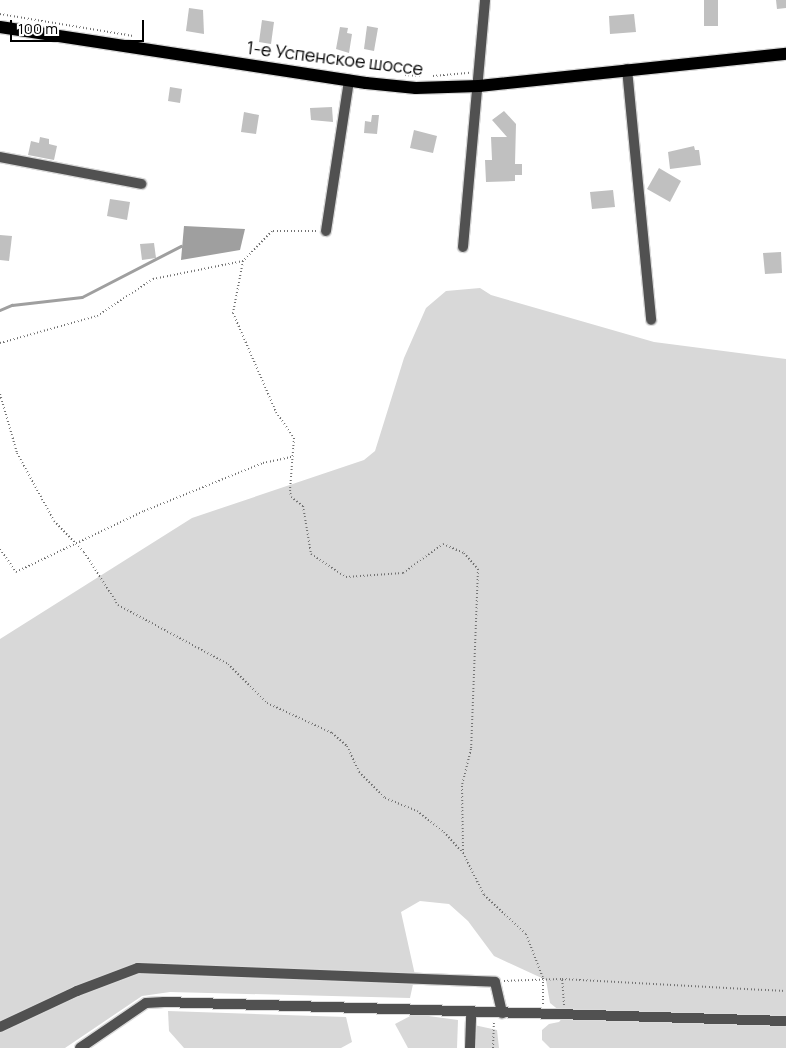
<!DOCTYPE html>
<html>
<head>
<meta charset="utf-8">
<style>
  body { margin:0 }
  #map { position:relative; width:786px; height:1048px; overflow:hidden; background:#fff; font-family:Manrope,sans-serif }
  div>[style] { position:absolute }
  .green>* { inset:0; background:#d8d8d8 }
  .water>* { inset:0; background:#9f9f9f }
  .stream>* { height:2.5px; margin:-1.25px; padding:0 1.25px; transform-origin:1.25px; border-radius:1.25px; background:#9f9f9f }
  .building>* { inset:0; background:#c0c0c0 }
  .path>* { height:2px; margin-top:-1px; transform-origin:0; background:repeating-linear-gradient(90deg,#737373 0 1px,transparent 0 3.5px) }
  .roads { filter:drop-shadow(1px 0 #dbdbdb) drop-shadow(-1px 0 #dbdbdb) drop-shadow(0 1px #dbdbdb) drop-shadow(0 -1px #dbdbdb) }
  .minor>* { height:10px; margin:-5px; padding:0 5px; transform-origin:5px; border-radius:5px; background:#515151 }
  .major>* { height:12px; margin:-6px; padding:0 6px; transform-origin:6px; border-radius:6px; background:#000 }
  span { translate:-50% -50%; white-space:nowrap; text-align:center; line-height:1.15; -webkit-text-stroke:4px #fff; paint-order:stroke }
  .street-label { font-size:18px; color:#000 }
  .scale { position:absolute; left:10px; top:20px; width:134px; height:22px; box-sizing:border-box; border:2px solid #000; border-top:0; padding-left:6px; font-size:15px; line-height:18px; white-space:nowrap; color:#000; -webkit-text-stroke:4px #fff; paint-order:stroke }
</style>
</head>
<body>
<div id="map">
  <div class="green">
    <div style="clip-path:polygon(480px 288px,491px 295px,654px 342px,786px 359px,786px 1048px,550px 1048px,542px 1040px,542px 1030px,549px 1024px,559px 1022px,565px 1015px,550px 1003px,546px 980px,494px 956px,468px 921px,449px 904px,420px 901px,401px 912px,415px 975px,410px 998px,170px 992px,142px 996px,65px 1048px,0 1048px,0 639px,192px 518px,364px 460px,375px 451px,404px 358px,426px 308px,446px 291px)"></div>
    <div style="clip-path:polygon(168px 1011px,346px 1017px,352px 1042px,341px 1048px,184px 1048px,169px 1031px)"></div>
    <div style="clip-path:polygon(414px 1014px,458px 1020px,457px 1048px,408px 1048px,395px 1024px)"></div>
    <div style="clip-path:polygon(474px 1025px,497px 1030px,499px 1048px,469px 1048px)"></div>
  </div>
  <div class="water">
    <div style="clip-path:polygon(184px 226px,245px 229px,240px 250px,181px 260px)"></div>
  </div>
  <div class="stream">
    <div style="left:0;top:310px;width:13px;rotate:-23deg"></div>
    <div style="left:12px;top:305px;width:70px;rotate:-6.5deg"></div>
    <div style="left:82px;top:297px;width:111px;rotate:-27.3deg"></div>
  </div>
  <div class="building">
    <div style="clip-path:polygon(704px 0,718px 0,718px 26px,704px 26px)"></div>
    <div style="clip-path:polygon(776px 0,786px 0,786px 8px,777px 9px)"></div>
    <div style="clip-path:polygon(189px 8px,203px 10px,204px 34px,186px 31px)"></div>
    <div style="clip-path:polygon(634px 14px,636px 32px,610px 34px,609px 16px)"></div>
    <div style="clip-path:polygon(262px 20px,274px 22px,271px 44px,259px 42px)"></div>
    <div style="clip-path:polygon(367px 26px,378px 28px,374px 51px,364px 49px)"></div>
    <div style="clip-path:polygon(340px 27px,348px 28px,347px 33px,352px 34px,349px 53px,336px 49px)"></div>
    <div style="clip-path:polygon(170px 87px,182px 89px,180px 103px,168px 101px)"></div>
    <div style="clip-path:polygon(332px 107px,333px 122px,311px 120px,310px 108px)"></div>
    <div style="clip-path:polygon(504px 111px,516px 124px,515px 164px,522px 164px,522px 175px,515px 175px,515px 181px,486px 182px,485px 160px,492px 160px,491px 137px,507px 137px,492px 120px)"></div>
    <div style="clip-path:polygon(244px 112px,259px 115px,256px 134px,241px 132px)"></div>
    <div style="clip-path:polygon(372px 115px,379px 115px,377px 134px,364px 133px,365px 121px,371px 122px)"></div>
    <div style="clip-path:polygon(414px 130px,437px 136px,433px 153px,410px 148px)"></div>
    <div style="clip-path:polygon(40px 137px,49px 139px,49px 144px,57px 146px,54px 160px,28px 155px,31px 141px,39px 143px)"></div>
    <div style="clip-path:polygon(694px 146px,695px 150px,699px 150px,701px 165px,670px 169px,668px 152px)"></div>
    <div style="clip-path:polygon(659px 168px,681px 181px,670px 202px,647px 189px)"></div>
    <div style="clip-path:polygon(613px 190px,615px 207px,592px 209px,590px 192px)"></div>
    <div style="clip-path:polygon(110px 199px,130px 202px,127px 220px,107px 216px)"></div>
    <div style="clip-path:polygon(0 235px,12px 236px,9px 261px,0 260px)"></div>
    <div style="clip-path:polygon(154px 243px,156px 258px,142px 260px,140px 244px)"></div>
    <div style="clip-path:polygon(781px 252px,782px 273px,765px 274px,763px 253px)"></div>
  </div>
  <div class="path">
    <div style="left:0;top:14px;width:135px;rotate:9.4deg"></div>
    <div style="left:405px;top:75px;width:15px;rotate:4deg"></div>
    <div style="left:433px;top:76px;width:37px;rotate:-5deg"></div>
    <div style="left:316px;top:231px;width:44px;rotate:180deg"></div>
    <div style="left:272px;top:231px;width:42px;rotate:134deg"></div>
    <div style="left:243px;top:261px;width:53px;rotate:100.9deg"></div>
    <div style="left:233px;top:313px;width:108px;rotate:66.5deg"></div>
    <div style="left:276px;top:412px;width:32px;rotate:55deg"></div>
    <div style="left:294px;top:438px;width:52px;rotate:94.4deg"></div>
    <div style="left:290px;top:490px;width:7px;rotate:82deg"></div>
    <div style="left:291px;top:497px;width:15px;rotate:37deg"></div>
    <div style="left:303px;top:506px;width:49px;rotate:80.5deg"></div>
    <div style="left:311px;top:554px;width:42px;rotate:33.3deg"></div>
    <div style="left:346px;top:577px;width:57px;rotate:-4deg"></div>
    <div style="left:403px;top:573px;width:49px;rotate:-35.9deg"></div>
    <div style="left:443px;top:544px;width:23px;rotate:23deg"></div>
    <div style="left:464px;top:553px;width:21px;rotate:49deg"></div>
    <div style="left:478px;top:569px;width:180px;rotate:92.2deg"></div>
    <div style="left:471px;top:749px;width:38px;rotate:104deg"></div>
    <div style="left:462px;top:786px;width:67px;rotate:89.1deg"></div>
    <div style="left:0;top:343px;width:101px;rotate:-15.6deg"></div>
    <div style="left:97px;top:316px;width:67px;rotate:-33.5deg"></div>
    <div style="left:153px;top:279px;width:92px;rotate:-11.3deg"></div>
    <div style="left:0;top:394px;width:61px;rotate:73.9deg"></div>
    <div style="left:17px;top:453px;width:77px;rotate:61.4deg"></div>
    <div style="left:54px;top:521px;width:43px;rotate:45.9deg"></div>
    <div style="left:84px;top:552px;width:63px;rotate:57.3deg"></div>
    <div style="left:118px;top:605px;width:125px;rotate:28.2deg"></div>
    <div style="left:228px;top:664px;width:55px;rotate:45deg"></div>
    <div style="left:267px;top:703px;width:72px;rotate:24.8deg"></div>
    <div style="left:332px;top:733px;width:20px;rotate:41deg"></div>
    <div style="left:347px;top:746px;width:29px;rotate:65deg"></div>
    <div style="left:359px;top:772px;width:37px;rotate:45deg"></div>
    <div style="left:385px;top:798px;width:35px;rotate:22deg"></div>
    <div style="left:417px;top:811px;width:34px;rotate:38deg"></div>
    <div style="left:444px;top:832px;width:28px;rotate:48deg"></div>
    <div style="left:463px;top:853px;width:47px;rotate:63.4deg"></div>
    <div style="left:484px;top:895px;width:57px;rotate:42.9deg"></div>
    <div style="left:526px;top:934px;width:47px;rotate:68.9deg"></div>
    <div style="left:543px;top:978px;width:26px;rotate:90deg"></div>
    <div style="left:0;top:549px;width:28px;rotate:55deg"></div>
    <div style="left:16px;top:572px;width:142px;rotate:-25.5deg"></div>
    <div style="left:144px;top:511px;width:128px;rotate:-22deg"></div>
    <div style="left:263px;top:463px;width:30px;rotate:-12deg"></div>
    <div style="left:504px;top:981px;width:58px;rotate:-2deg"></div>
    <div style="left:564px;top:1005px;width:26px;rotate:-94deg"></div>
    <div style="left:562px;top:979px;width:224px;rotate:3.1deg"></div>
    <div style="left:493px;top:1048px;width:28px;rotate:-88deg"></div>
  </div>
  <div class="roads">
    <div class="minor">
      <div style="left:627px;top:69px;width:252px;rotate:84.5deg"></div>
      <div style="left:0;top:157px;width:144px;rotate:10.8deg"></div>
      <div style="left:326px;top:231px;width:153px;rotate:-81.3deg"></div>
      <div style="left:463px;top:247px;width:248px;rotate:-84.9deg"></div>
      <div style="left:0;top:1027px;width:85px;rotate:-25.1deg"></div>
      <div style="left:77px;top:991px;width:65px;rotate:-20.7deg"></div>
      <div style="left:138px;top:968px;width:357px;rotate:2.2deg"></div>
      <div style="left:495px;top:982px;width:32px;rotate:77deg"></div>
      <div style="left:80px;top:1048px;width:80px;rotate:-34.3deg"></div>
      <div style="left:146px;top:1003px;width:18px;rotate:-3deg"></div>
      <div style="left:164px;top:1002px;width:622px;rotate:1.75deg"></div>
      <div style="left:470px;top:1048px;width:36px;rotate:-88deg"></div>
    </div>
    <div class="major">
      <div style="left:0;top:27px;width:370px;rotate:8.7deg"></div>
      <div style="left:366px;top:83px;width:50px;rotate:5.7deg"></div>
      <div style="left:416px;top:88px;width:63px;rotate:-1.8deg"></div>
      <div style="left:479px;top:86px;width:309px;rotate:-6deg"></div>
    </div>
  </div>
  <div class="street-label">
    <span style="left:335px;top:58px;rotate:7deg">1-е Успенское шоссе</span>
  </div>
  <div class="scale">100 m</div>
</div>
</body>
</html>
